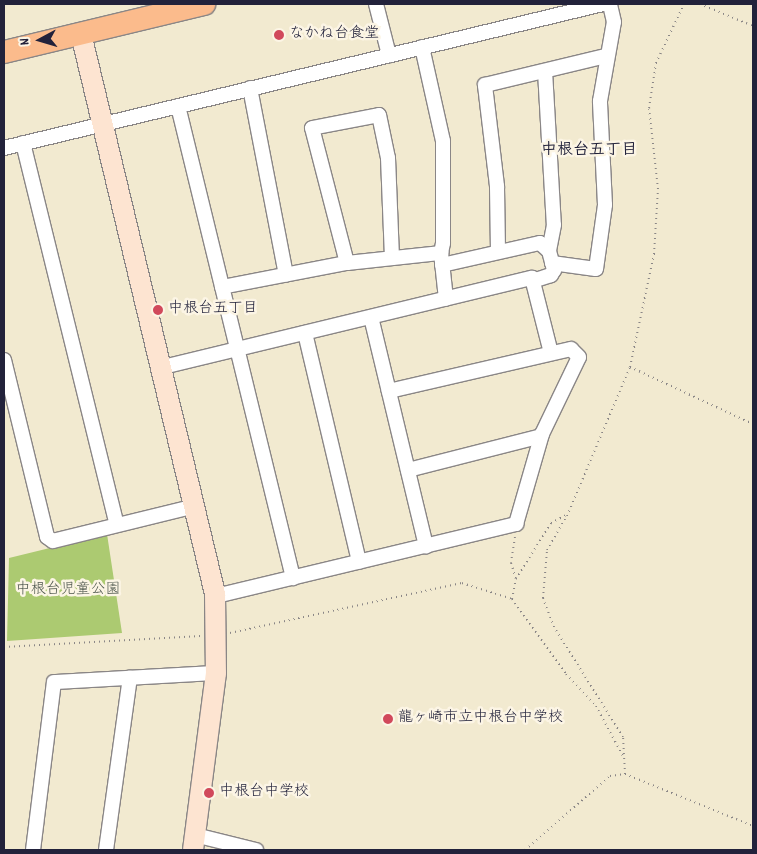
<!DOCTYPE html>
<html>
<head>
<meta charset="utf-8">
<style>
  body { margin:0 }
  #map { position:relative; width:757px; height:854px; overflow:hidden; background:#f2ead0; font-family:Dekko,"Klee One",sans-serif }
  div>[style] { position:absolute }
  .green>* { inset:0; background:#acca71 }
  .path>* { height:2px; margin-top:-1px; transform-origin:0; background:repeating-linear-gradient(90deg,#8a8686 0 1px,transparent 0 5px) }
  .roads { filter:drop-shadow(1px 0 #8a8686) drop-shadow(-1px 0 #8a8686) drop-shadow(0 1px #8a8686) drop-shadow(0 -1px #8a8686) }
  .street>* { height:14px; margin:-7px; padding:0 7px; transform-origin:7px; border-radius:7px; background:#fff }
  .secondary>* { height:20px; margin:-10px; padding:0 10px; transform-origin:10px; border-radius:10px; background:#fde4d1 }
  .primary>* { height:22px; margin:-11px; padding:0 11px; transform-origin:11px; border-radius:11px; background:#fbbb8c }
  .dots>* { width:14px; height:14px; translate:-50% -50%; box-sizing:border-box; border:2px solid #fcf5e5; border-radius:50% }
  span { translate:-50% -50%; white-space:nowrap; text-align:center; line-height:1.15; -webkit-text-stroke:5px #fcf5e5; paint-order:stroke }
  .poi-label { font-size:15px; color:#22223b }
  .left { translate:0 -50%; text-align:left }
  .park-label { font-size:15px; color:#4b544b }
  .neighbourhood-label { font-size:16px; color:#22223b; font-weight:700 }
  .frame { position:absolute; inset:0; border:5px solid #22223b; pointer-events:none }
  .north { position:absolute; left:15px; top:15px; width:50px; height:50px; -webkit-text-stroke:4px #fcf5e5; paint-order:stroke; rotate:264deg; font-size:14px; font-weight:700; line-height:20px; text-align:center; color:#22223b }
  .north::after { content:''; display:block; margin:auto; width:18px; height:22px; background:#22223b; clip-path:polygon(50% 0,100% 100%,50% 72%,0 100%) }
</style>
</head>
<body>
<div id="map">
  <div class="green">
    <div style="clip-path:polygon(107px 534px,122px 633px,7px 641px,9px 558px)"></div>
  </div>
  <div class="path">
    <div style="left:700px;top:4px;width:57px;rotate:22.5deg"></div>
    <div style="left:630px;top:367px;width:136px;rotate:24.9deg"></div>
    <div style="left:515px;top:537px;width:26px;rotate:99deg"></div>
    <div style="left:511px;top:563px;width:17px;rotate:73deg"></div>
    <div style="left:516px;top:579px;width:66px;rotate:-58deg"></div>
    <div style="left:551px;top:523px;width:19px;rotate:-28deg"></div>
    <div style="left:512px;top:599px;width:20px;rotate:-79deg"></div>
    <div style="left:4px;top:613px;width:15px;rotate:90deg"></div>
    <div style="left:230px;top:633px;width:237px;rotate:-12.2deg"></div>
    <div style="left:462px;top:583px;width:52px;rotate:17.7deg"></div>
    <div style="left:512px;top:599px;width:92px;rotate:54.2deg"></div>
    <div style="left:566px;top:674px;width:44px;rotate:46.8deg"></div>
    <div style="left:596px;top:706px;width:59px;rotate:61.7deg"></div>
    <div style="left:4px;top:647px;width:197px;rotate:-3.2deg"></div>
    <div style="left:625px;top:774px;width:37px;rotate:-93deg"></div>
    <div style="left:623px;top:737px;width:130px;rotate:-122.1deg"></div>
    <div style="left:554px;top:627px;width:31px;rotate:-111deg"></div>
    <div style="left:543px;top:598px;width:48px;rotate:-85.2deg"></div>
    <div style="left:547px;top:550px;width:39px;rotate:-60deg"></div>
    <div style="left:567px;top:516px;width:162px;rotate:-67.1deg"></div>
    <div style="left:630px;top:367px;width:116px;rotate:-78deg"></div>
    <div style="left:654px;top:254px;width:65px;rotate:-86.5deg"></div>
    <div style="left:658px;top:189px;width:81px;rotate:-96.3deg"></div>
    <div style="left:649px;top:108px;width:46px;rotate:-81.2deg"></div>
    <div style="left:656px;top:63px;width:65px;rotate:-64.6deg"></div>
    <div style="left:525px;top:850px;width:113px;rotate:-41deg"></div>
    <div style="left:610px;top:776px;width:15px;rotate:-8deg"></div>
    <div style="left:625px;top:774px;width:138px;rotate:22.1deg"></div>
  </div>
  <div class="roads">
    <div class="street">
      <div style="left:376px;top:4px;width:53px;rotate:75.7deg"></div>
      <div style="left:422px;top:47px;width:96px;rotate:77.4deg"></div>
      <div style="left:443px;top:141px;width:102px;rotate:90deg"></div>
      <div style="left:443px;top:243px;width:10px;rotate:101deg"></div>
      <div style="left:441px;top:253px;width:46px;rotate:83.8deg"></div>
      <div style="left:545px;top:71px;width:154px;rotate:86.7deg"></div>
      <div style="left:554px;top:225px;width:26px;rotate:101deg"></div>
      <div style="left:250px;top:88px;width:190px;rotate:79.1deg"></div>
      <div style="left:178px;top:106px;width:486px;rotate:76.3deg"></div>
      <div style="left:23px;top:143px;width:393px;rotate:76.2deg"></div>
      <div style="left:4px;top:148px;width:616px;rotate:-13.52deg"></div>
      <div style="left:498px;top:251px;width:65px;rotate:-90.9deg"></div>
      <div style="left:497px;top:186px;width:102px;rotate:-96.8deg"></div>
      <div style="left:485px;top:85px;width:124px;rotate:-13.5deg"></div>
      <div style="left:347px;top:263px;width:139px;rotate:-104.5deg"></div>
      <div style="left:312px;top:128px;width:68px;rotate:-11deg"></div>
      <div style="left:379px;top:115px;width:44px;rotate:78.2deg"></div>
      <div style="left:388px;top:158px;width:100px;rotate:87.7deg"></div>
      <div style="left:552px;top:263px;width:44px;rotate:7.8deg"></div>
      <div style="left:596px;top:269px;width:65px;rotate:-82deg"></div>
      <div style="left:605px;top:205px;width:104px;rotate:-92.8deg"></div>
      <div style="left:600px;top:101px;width:80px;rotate:-80deg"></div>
      <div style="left:614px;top:22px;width:18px;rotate:-103deg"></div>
      <div style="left:442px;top:265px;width:100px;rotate:-12.7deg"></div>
      <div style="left:540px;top:243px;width:12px;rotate:42deg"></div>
      <div style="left:549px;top:251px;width:20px;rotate:75deg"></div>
      <div style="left:554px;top:270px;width:6px;rotate:121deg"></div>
      <div style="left:551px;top:275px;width:19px;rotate:162deg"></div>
      <div style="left:222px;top:287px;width:127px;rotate:-10.9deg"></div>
      <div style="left:347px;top:263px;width:95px;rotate:-6.1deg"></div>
      <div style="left:371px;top:317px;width:236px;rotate:76.5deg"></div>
      <div style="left:305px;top:333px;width:235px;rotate:76.7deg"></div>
      <div style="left:4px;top:360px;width:182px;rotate:76.3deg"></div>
      <div style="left:47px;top:537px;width:7px;rotate:34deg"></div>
      <div style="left:53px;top:541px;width:147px;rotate:-13.8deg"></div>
      <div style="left:163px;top:367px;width:380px;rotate:-13.6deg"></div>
      <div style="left:532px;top:278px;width:77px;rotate:75.8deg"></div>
      <div style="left:408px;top:470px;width:137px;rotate:-14.3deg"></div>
      <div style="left:216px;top:596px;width:309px;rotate:-13.5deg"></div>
      <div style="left:516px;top:524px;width:94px;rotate:-73.9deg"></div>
      <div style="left:542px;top:434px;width:85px;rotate:-64.3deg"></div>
      <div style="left:579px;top:357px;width:11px;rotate:-135deg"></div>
      <div style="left:571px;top:349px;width:187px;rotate:167deg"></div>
      <div style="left:195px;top:835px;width:63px;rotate:13.8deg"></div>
      <div style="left:33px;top:850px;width:169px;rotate:-82.9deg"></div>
      <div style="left:54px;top:682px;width:162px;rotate:-3.2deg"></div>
      <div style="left:106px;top:850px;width:174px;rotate:-82.1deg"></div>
    </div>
    <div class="secondary">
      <div style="left:81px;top:34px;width:576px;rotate:76.54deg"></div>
      <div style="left:215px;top:594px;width:79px;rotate:89.3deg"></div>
      <div style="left:216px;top:673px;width:178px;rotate:97.4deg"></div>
    </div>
    <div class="primary">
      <div style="left:4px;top:52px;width:206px;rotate:-13.5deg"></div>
    </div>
  </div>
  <div class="dots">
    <div style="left:279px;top:35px;background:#d1495b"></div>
    <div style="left:158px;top:310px;background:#d1495b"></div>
    <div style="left:388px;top:719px;background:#d1495b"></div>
    <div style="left:209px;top:793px;background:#d1495b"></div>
  </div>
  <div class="poi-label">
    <span class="left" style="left:289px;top:35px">なかね台食堂</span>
    <span class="left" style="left:168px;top:310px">中根台五丁目</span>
    <span class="left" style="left:398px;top:719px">龍ヶ崎市立中根台中学校</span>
    <span class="left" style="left:219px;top:793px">中根台中学校</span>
  </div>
  <div class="park-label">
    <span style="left:68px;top:591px">中根台児童公園</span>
  </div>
  <div class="neighbourhood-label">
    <span style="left:589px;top:151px">中根台五丁目</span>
  </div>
  <div class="frame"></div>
  <div class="north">N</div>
</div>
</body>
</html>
